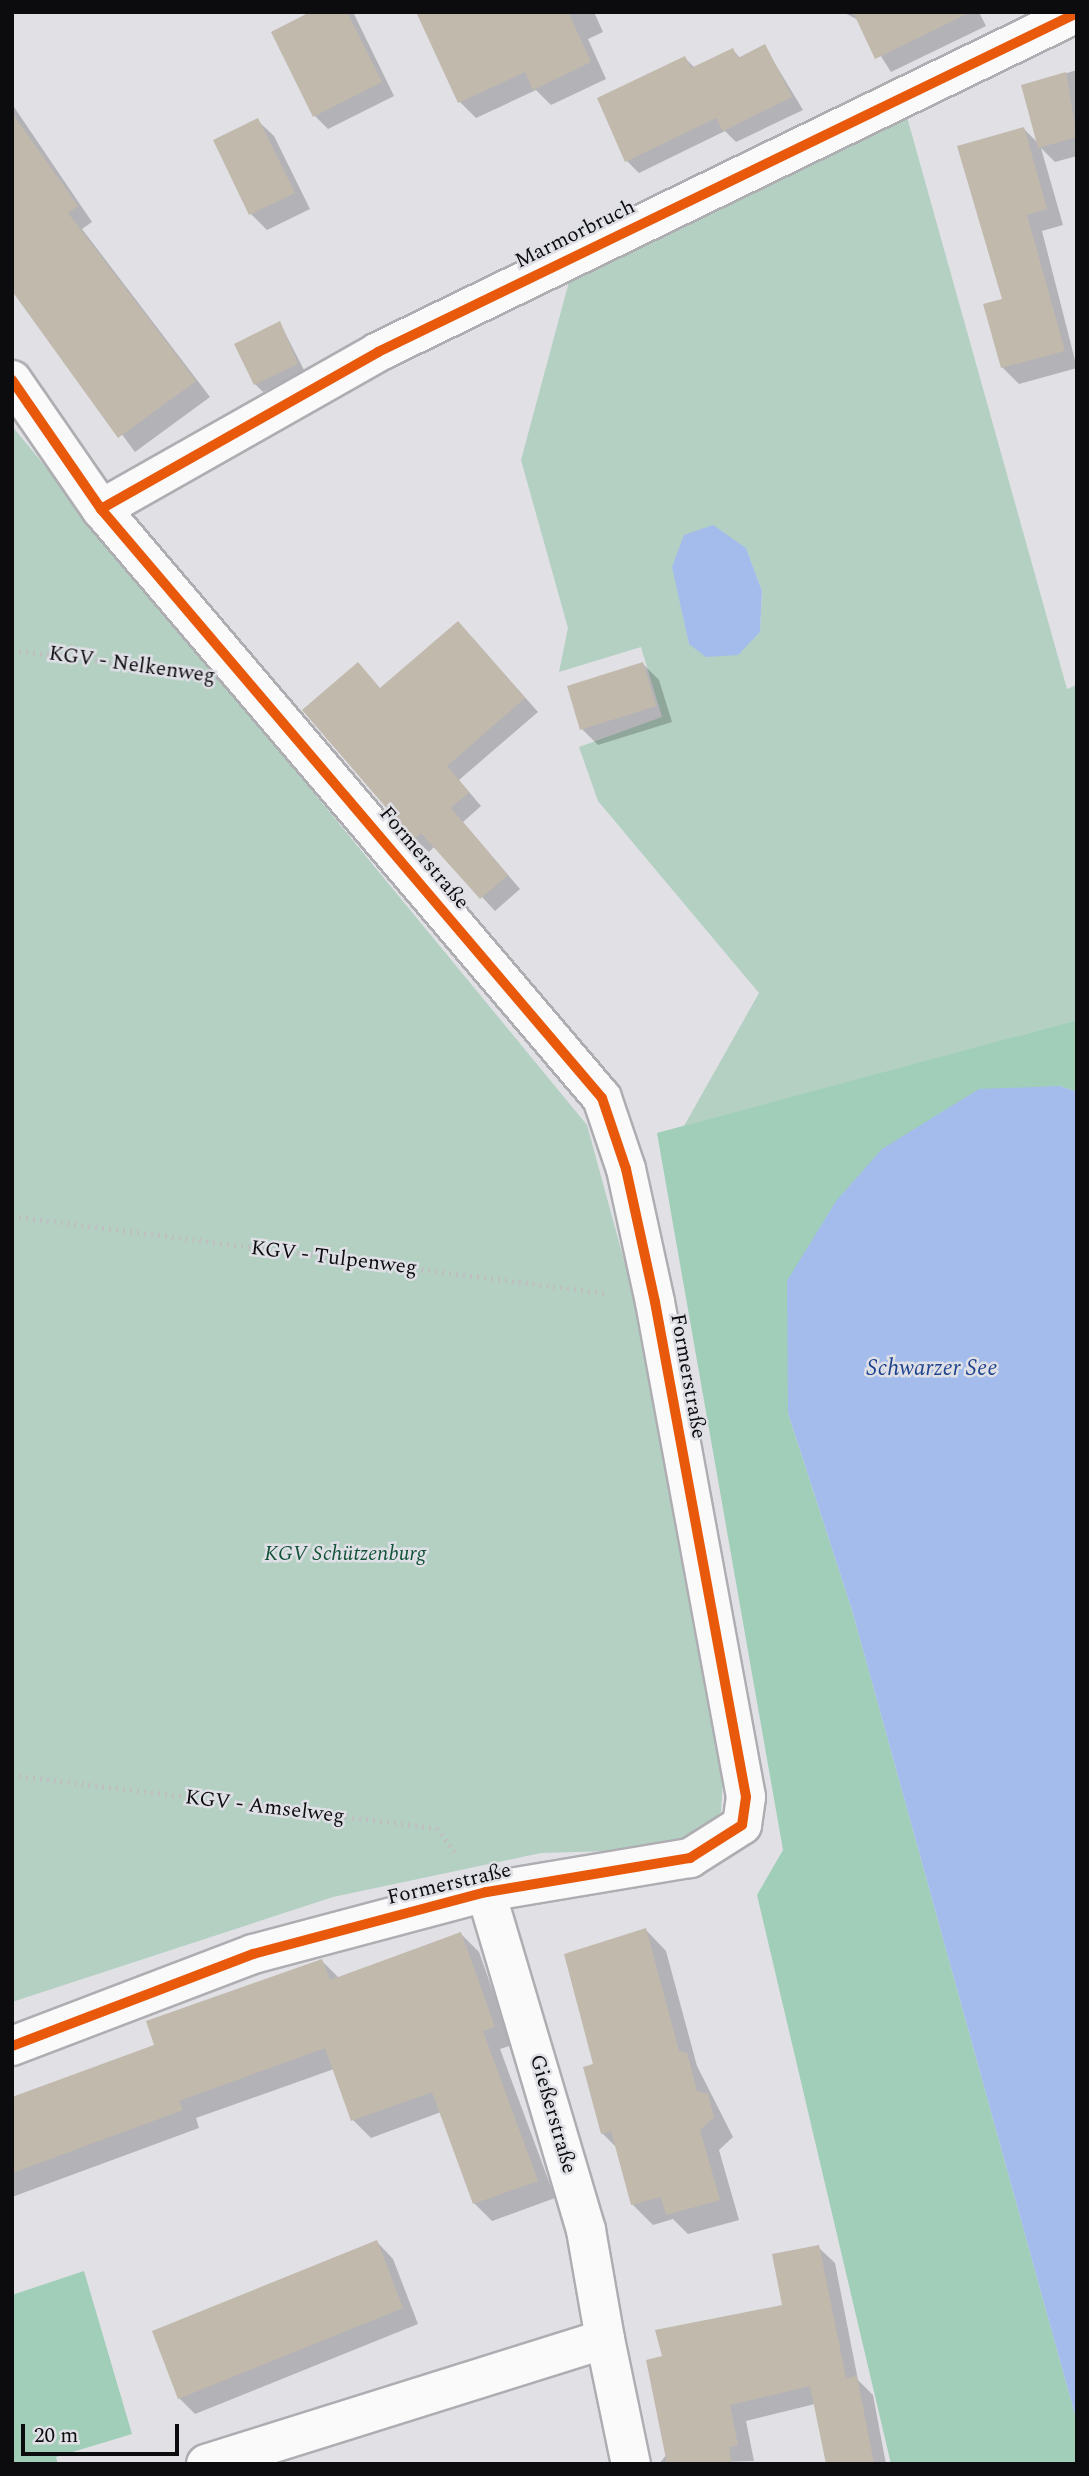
<!DOCTYPE html>
<html>
<head>
<meta charset="utf-8">
<style>
  body { margin:0 }
  #map { position:relative; width:1089px; height:2476px; overflow:hidden; background:#e0e0e5; font-family:Spectral,serif }
  div>[style] { position:absolute }
  .green>* { inset:0; background:#b3d0c2 }
  .forest>* { inset:0; background:#a0ceb8 }
  .water>* { inset:0; background:#a4bcec }
  .shadow>* { inset:0; background:#0003 }
  .building>* { inset:0; background:#c2b9ad }
  .path>* { height:4.5px; margin-top:-2.25px; transform-origin:0; background:repeating-linear-gradient(90deg,#bfbfc1 0 2px,transparent 0 7px) }
  .roads { filter:drop-shadow(2px 0 #aeaeb2) drop-shadow(-2px 0 #aeaeb2) drop-shadow(0 2px #aeaeb2) drop-shadow(0 -2px #aeaeb2) }
  .minor>* { height:38px; margin:-19px; padding:0 19px; transform-origin:19px; border-radius:19px; background:#fafafb }
  .cycleway>* { height:10px; margin:-5px; padding:0 5px; transform-origin:5px; border-radius:5px; background:#e8590c }
  span { translate:-50% -50%; white-space:nowrap; text-align:center; line-height:1.15; -webkit-text-stroke:5px #dfdfe6; paint-order:stroke }
  .street-label { font-size:21px; color:#0c0c0e }
  .park-label { font-size:21px; color:#125337; font-style:italic }
  .water-label { font-size:23px; color:#1d428e; font-style:italic }
  .frame { position:absolute; inset:0; border:14px solid #0c0c0e; pointer-events:none }
  .scale { position:absolute; left:21px; top:2424px; width:158px; height:32px; box-sizing:border-box; border:4px solid #0c0c0e; border-top:0; padding-left:9px; font-size:21px; line-height:24px; white-space:nowrap; color:#0c0c0e; -webkit-text-stroke:5px #dfdfe6; paint-order:stroke }
</style>
</head>
<body>
<div id="map">
  <div class="green">
    <div style="clip-path:polygon(evenodd,907px 117px,1067px 689px,1077px 685px,1077px 1020px,684px 1126px,759px 993px,598px 801px,579px 747px,662px 717px,641px 647px,559px 672px,568px 628px,521px 460px,570px 278px,907px 117px,746px 548px,762px 591px,760px 632px,689px 644px,681px 606px,746px 548px)"></div>
    <div style="clip-path:polygon(12px 426px,587px 1125px,634px 1297px,724px 1760px,721px 1812px,693px 1838px,644px 1850px,541px 1853px,333px 1897px,12px 2002px)"></div>
  </div>
  <div class="forest">
    <div style="clip-path:polygon(1077px 1020px,1077px 1092px,1060px 1086px,788px 1413px,852px 1610px,1077px 2422px,1077px 2464px,891px 2464px,757px 1895px,783px 1850px,657px 1133px)"></div>
    <div style="clip-path:polygon(84px 2271px,132px 2434px,56px 2457px,58px 2464px,12px 2464px,12px 2295px)"></div>
  </div>
  <div class="water">
    <div style="clip-path:polygon(713px 525px,746px 548px,762px 591px,760px 632px,738px 655px,706px 657px,689px 644px,672px 567px,684px 535px)"></div>
    <div style="clip-path:polygon(1060px 1086px,1077px 1092px,1077px 2422px,852px 1610px,788px 1413px,787px 1281px,836px 1201px,882px 1149px,979px 1089px)"></div>
  </div>
  <div class="shadow">
    <div style="clip-path:polygon(314px 12px,353px 12px,394px 96px,328px 129px,315px 116px)"></div>
    <div style="clip-path:polygon(445px 12px,594px 12px,603px 32px,588px 39px,606px 79px,551px 105px,536px 90px,476px 118px,460px 102px)"></div>
    <div style="clip-path:polygon(843px 12px,979px 12px,986px 26px,891px 72px,858px 20px)"></div>
    <div style="clip-path:polygon(765px 47px,803px 110px,736px 142px,725px 131px,639px 173px,627px 161px,685px 58px,695px 68px,733px 50px,741px 59px)"></div>
    <div style="clip-path:polygon(1077px 70px,1077px 156px,1055px 162px,1041px 148px,1063px 225px,1042px 231px,1077px 368px,1019px 384px,1003px 368px,985px 305px,1004px 300px,1024px 129px,1039px 144px,1023px 86px)"></div>
    <div style="clip-path:polygon(12px 104px,92px 222px,82px 229px,210px 397px,135px 452px,12px 287px)"></div>
    <div style="clip-path:polygon(257px 120px,274px 136px,310px 209px,267px 230px,251px 214px)"></div>
    <div style="clip-path:polygon(280px 323px,305px 372px,263px 392px,255px 384px)"></div>
    <div style="clip-path:polygon(471px 636px,538px 712px,459px 780px,481px 806px,463px 822px,520px 889px,495px 911px,435px 846px,429px 852px,415px 839px,304px 711px,381px 690px)"></div>
    <div style="clip-path:polygon(643px 664px,659px 680px,672px 722px,598px 745px,582px 729px)"></div>
    <div style="clip-path:polygon(646px 1930px,666px 1951px,697px 2066px,733px 2137px,719px 2150px,739px 2220px,688px 2234px,673px 2219px,653px 2225px,632px 2204px,618px 2149px,602px 2133px,595px 2065px)"></div>
    <div style="clip-path:polygon(461px 1934px,479px 1952px,512px 2045px,500px 2049px,555px 2198px,492px 2221px,474px 2203px,441px 2112px,371px 2138px,353px 2120px,334px 2069px,196px 2118px,199px 2128px,12px 2197px,12px 2099px,156px 2046px,322px 1961px,339px 1978px)"></div>
    <div style="clip-path:polygon(377px 2242px,393px 2259px,418px 2324px,195px 2414px,179px 2398px)"></div>
    <div style="clip-path:polygon(818px 2247px,835px 2263px,858px 2380px,873px 2395px,886px 2464px,828px 2464px,815px 2404px,746px 2421px,754px 2461px,659px 2464px,784px 2307px)"></div>
  </div>
  <div class="building">
    <div style="clip-path:polygon(310px 12px,347px 12px,382px 82px,313px 117px,271px 32px)"></div>
    <div style="clip-path:polygon(416px 12px,568px 12px,591px 62px,533px 90px,525px 72px,458px 103px)"></div>
    <div style="clip-path:polygon(853px 12px,971px 12px,875px 59px)"></div>
    <div style="clip-path:polygon(765px 44px,792px 97px,723px 131px,716px 118px,625px 162px,597px 98px,685px 56px,691px 68px,733px 48px,738px 58px)"></div>
    <div style="clip-path:polygon(1066px 72px,1077px 137px,1038px 148px,1021px 85px)"></div>
    <div style="clip-path:polygon(12px 113px,78px 206px,68px 213px,196px 381px,118px 438px,12px 291px)"></div>
    <div style="clip-path:polygon(258px 118px,295px 193px,249px 215px,213px 140px)"></div>
    <div style="clip-path:polygon(1024px 127px,1047px 209px,1027px 215px,1065px 351px,1001px 368px,983px 304px,1002px 299px,957px 146px)"></div>
    <div style="clip-path:polygon(280px 321px,298px 364px,254px 385px,234px 344px)"></div>
    <div style="clip-path:polygon(458px 621px,525px 698px,447px 766px,469px 792px,451px 808px,508px 875px,480px 899px,421px 833px,414px 840px,302px 710px,358px 662px,380px 688px)"></div>
    <div style="clip-path:polygon(643px 662px,656px 706px,580px 730px,567px 686px)"></div>
    <div style="clip-path:polygon(646px 1928px,679px 2051px,687px 2053px,697px 2091px,708px 2094px,714px 2117px,700px 2130px,720px 2200px,666px 2215px,661px 2197px,631px 2205px,611px 2131px,601px 2134px,583px 2067px,593px 2064px,564px 1954px)"></div>
    <div style="clip-path:polygon(461px 1932px,495px 2027px,483px 2031px,538px 2181px,473px 2204px,432px 2092px,351px 2121px,325px 2048px,179px 2101px,183px 2110px,12px 2173px,12px 2097px,154px 2045px,146px 2021px,322px 1959px,330px 1980px)"></div>
    <div style="clip-path:polygon(377px 2240px,403px 2308px,178px 2399px,152px 2331px)"></div>
    <div style="clip-path:polygon(819px 2245px,846px 2378px,817px 2384px,857px 2376px,874px 2464px,826px 2464px,810px 2386px,730px 2405px,738px 2445px,729px 2447px,732px 2464px,667px 2464px,646px 2360px,662px 2356px,655px 2330px,782px 2305px,772px 2254px)"></div>
  </div>
  <div class="path">
    <div style="left:12px;top:650px;width:164px;rotate:7deg"></div>
    <div style="left:12px;top:1216px;width:598px;rotate:7.4deg"></div>
    <div style="left:12px;top:1775px;width:428px;rotate:7.1deg"></div>
    <div style="left:437px;top:1828px;width:30px;rotate:53deg"></div>
  </div>
  <div class="roads">
    <div class="minor">
      <div style="left:12px;top:380px;width:157px;rotate:55.4deg"></div>
      <div style="left:101px;top:509px;width:773px;rotate:49.62deg"></div>
      <div style="left:602px;top:1098px;width:75px;rotate:71.3deg"></div>
      <div style="left:626px;top:1169px;width:136px;rotate:77.7deg"></div>
      <div style="left:655px;top:1302px;width:503px;rotate:79.58deg"></div>
      <div style="left:746px;top:1797px;width:28px;rotate:98deg"></div>
      <div style="left:742px;top:1825px;width:62px;rotate:147.6deg"></div>
      <div style="left:690px;top:1858px;width:207px;rotate:170.5deg"></div>
      <div style="left:486px;top:1892px;width:241px;rotate:165.1deg"></div>
      <div style="left:253px;top:1954px;width:258px;rotate:159.1deg"></div>
      <div style="left:101px;top:509px;width:318px;rotate:-29.5deg"></div>
      <div style="left:378px;top:352px;width:777px;rotate:-25.87deg"></div>
      <div style="left:605px;top:2339px;width:128px;rotate:78.3deg"></div>
      <div style="left:206px;top:2464px;width:418px;rotate:-17.4deg"></div>
      <div style="left:605px;top:2339px;width:111px;rotate:-99.9deg"></div>
      <div style="left:586px;top:2230px;width:352px;rotate:-106.5deg"></div>
    </div>
  </div>
  <div class="cycleway">
    <div style="left:12px;top:380px;width:157px;rotate:55.4deg"></div>
    <div style="left:101px;top:509px;width:773px;rotate:49.62deg"></div>
    <div style="left:602px;top:1098px;width:75px;rotate:71.3deg"></div>
    <div style="left:626px;top:1169px;width:136px;rotate:77.7deg"></div>
    <div style="left:655px;top:1302px;width:503px;rotate:79.58deg"></div>
    <div style="left:746px;top:1797px;width:28px;rotate:98deg"></div>
    <div style="left:742px;top:1825px;width:62px;rotate:147.6deg"></div>
    <div style="left:690px;top:1858px;width:207px;rotate:170.5deg"></div>
    <div style="left:486px;top:1892px;width:241px;rotate:165.1deg"></div>
    <div style="left:253px;top:1954px;width:258px;rotate:159.1deg"></div>
    <div style="left:101px;top:509px;width:318px;rotate:-29.5deg"></div>
    <div style="left:378px;top:352px;width:777px;rotate:-25.87deg"></div>
  </div>
  <div class="street-label">
    <span style="left:575px;top:234px;rotate:-26deg">Marmorbruch</span>
    <span style="left:132px;top:665px;rotate:8deg">KGV - Nelkenweg</span>
    <span style="left:424px;top:858px;rotate:50deg">Formerstraße</span>
    <span style="left:334px;top:1258px;rotate:7deg">KGV - Tulpenweg</span>
    <span style="left:688px;top:1376px;rotate:80deg">Formerstraße</span>
    <span style="left:265px;top:1807px;rotate:7deg">KGV - Amselweg</span>
    <span style="left:449px;top:1884px;rotate:-13deg">Formerstraße</span>
    <span style="left:553px;top:2114px;rotate:74deg">Gießerstraße</span>
  </div>
  <div class="park-label">
    <span style="left:345px;top:1554px">KGV Schützenburg</span>
  </div>
  <div class="water-label">
    <span style="left:932px;top:1369px">Schwarzer See</span>
  </div>
  <div class="frame"></div>
  <div class="scale">20 m</div>
</div>
</body>
</html>
